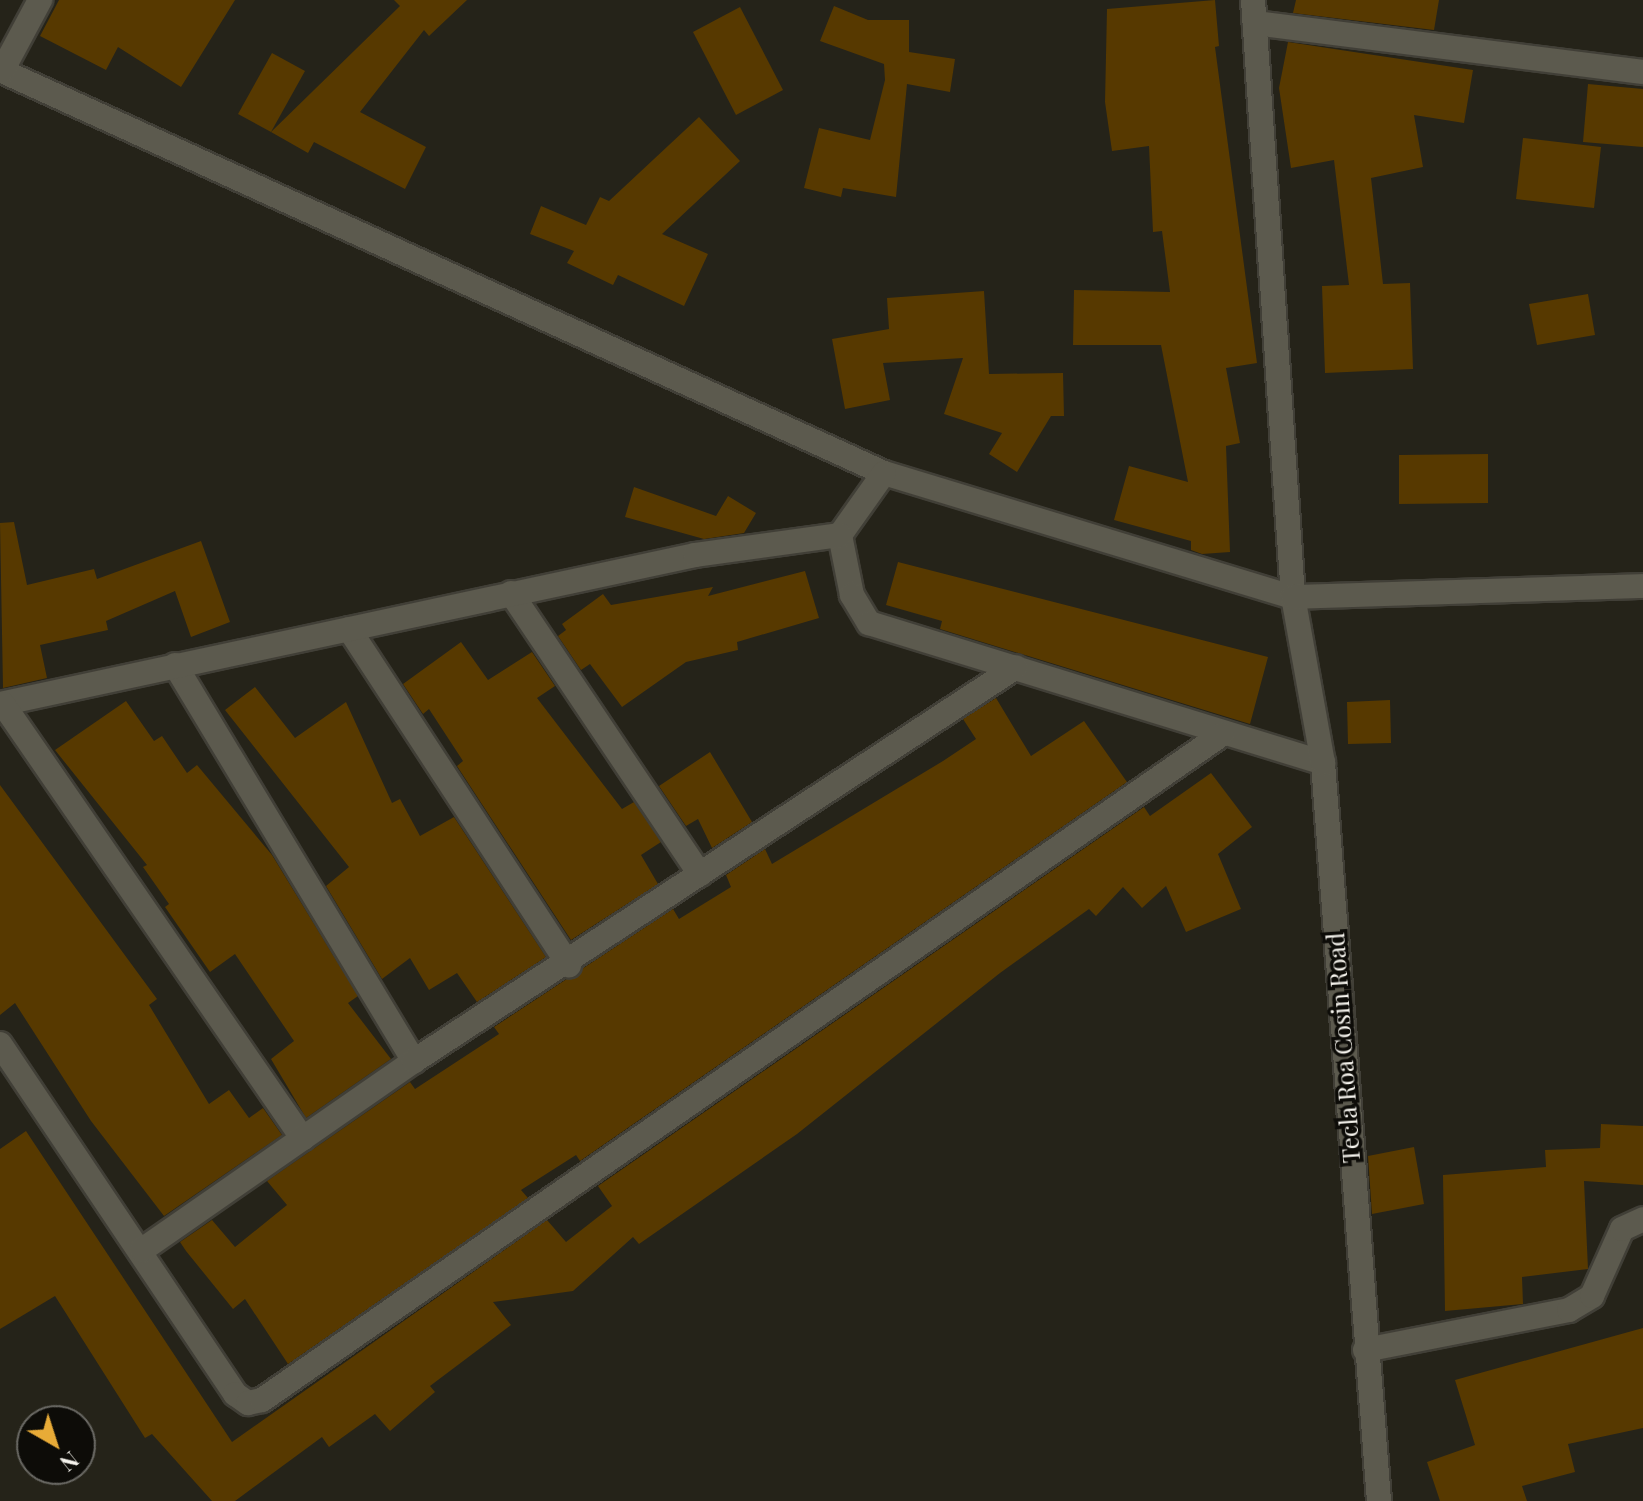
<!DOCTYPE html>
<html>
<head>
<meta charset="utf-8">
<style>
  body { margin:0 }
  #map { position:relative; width:1643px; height:1501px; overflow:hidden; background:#252319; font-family:"Playfair Display",serif }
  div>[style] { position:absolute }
  .building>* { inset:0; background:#573900 }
  .roads { filter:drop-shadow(2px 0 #413f37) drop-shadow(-2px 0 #413f37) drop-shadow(0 2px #413f37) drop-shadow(0 -2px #413f37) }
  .minor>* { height:24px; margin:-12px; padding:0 12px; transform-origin:12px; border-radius:12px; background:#5c5a4e }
  .tertiary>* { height:24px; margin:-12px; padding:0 12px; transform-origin:12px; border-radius:12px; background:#5c5a4e }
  span { translate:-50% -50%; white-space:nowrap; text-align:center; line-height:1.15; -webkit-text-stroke:7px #0d0c08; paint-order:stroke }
  .street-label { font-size:24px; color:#f6f4ee }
  .north { position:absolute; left:16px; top:1405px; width:80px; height:80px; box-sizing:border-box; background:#0d0c08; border:2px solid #6a6964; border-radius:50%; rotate:141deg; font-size:22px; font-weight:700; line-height:32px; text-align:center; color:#f6f4ee }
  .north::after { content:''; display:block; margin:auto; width:28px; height:36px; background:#e8ab37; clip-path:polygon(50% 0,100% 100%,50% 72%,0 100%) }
</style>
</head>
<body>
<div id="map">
  <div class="building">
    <div style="clip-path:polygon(59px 0,235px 0,181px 87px,118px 47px,106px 70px,40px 36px)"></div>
    <div style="clip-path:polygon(394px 0,467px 0,429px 36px,424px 30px,360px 112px,426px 147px,405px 189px,314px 142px,308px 153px,271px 132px,400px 6px)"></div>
    <div style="clip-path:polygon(1215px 0,1219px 46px,1215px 47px,1257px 363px,1226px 368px,1240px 443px,1226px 446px,1230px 552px,1202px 554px,1191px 550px,1191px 541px,1114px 520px,1129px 466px,1188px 482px,1161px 345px,1073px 345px,1074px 290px,1170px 292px,1162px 231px,1153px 232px,1149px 146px,1112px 151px,1105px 102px,1107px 9px)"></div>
    <div style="clip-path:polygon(1296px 0,1439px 0,1434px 30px,1293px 13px)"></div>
    <div style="clip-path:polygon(834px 6px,868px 20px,909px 20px,909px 52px,955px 59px,950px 92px,907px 84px,896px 197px,843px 188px,841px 197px,804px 188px,819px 128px,870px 140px,885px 80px,884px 64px,820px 41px)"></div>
    <div style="clip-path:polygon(740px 7px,783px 90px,736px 115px,693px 32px)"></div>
    <div style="clip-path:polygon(1288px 42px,1473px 70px,1464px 123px,1414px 115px,1423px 167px,1371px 178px,1383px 284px,1410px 283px,1413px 369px,1325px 373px,1322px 286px,1349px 285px,1334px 160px,1291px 168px,1279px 88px)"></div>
    <div style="clip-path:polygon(272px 53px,305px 71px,271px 132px,238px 114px)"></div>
    <div style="clip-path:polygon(1588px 84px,1643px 89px,1643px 147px,1583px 142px)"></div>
    <div style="clip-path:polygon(699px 117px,740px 161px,662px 234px,708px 254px,684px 306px,618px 275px,613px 285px,567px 263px,574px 251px,530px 234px,541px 206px,586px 225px,600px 197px,609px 201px)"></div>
    <div style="clip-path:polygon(1523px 138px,1601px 147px,1594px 208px,1516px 199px)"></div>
    <div style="clip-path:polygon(984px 291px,989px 374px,1063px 373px,1064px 416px,1051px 416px,1017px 472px,989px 454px,1002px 433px,944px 414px,963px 358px,883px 363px,890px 400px,845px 409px,832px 339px,889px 329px,887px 298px)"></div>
    <div style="clip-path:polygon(1588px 294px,1595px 335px,1537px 345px,1529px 304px)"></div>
    <div style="clip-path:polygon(1488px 454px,1488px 503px,1399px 504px,1399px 455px)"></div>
    <div style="clip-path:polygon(634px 487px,716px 516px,728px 496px,756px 513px,744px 533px,704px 539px,625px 517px)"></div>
    <div style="clip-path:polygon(14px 522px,27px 585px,94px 569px,97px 579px,201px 541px,230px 622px,191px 637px,175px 591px,106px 621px,108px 630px,40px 645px,47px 678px,3px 688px,0 523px)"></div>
    <div style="clip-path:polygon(898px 562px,1268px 657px,1250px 724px,940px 629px,942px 621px,886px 605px)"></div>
    <div style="clip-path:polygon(805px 571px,819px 618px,737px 642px,738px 650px,686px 662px,622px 707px,590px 664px,581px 670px,558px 636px,566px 630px,562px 624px,603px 594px,611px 605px,713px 587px,708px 596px)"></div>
    <div style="clip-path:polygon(461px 642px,488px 680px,532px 652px,555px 686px,537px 698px,622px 809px,634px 802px,661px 842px,641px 855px,658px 884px,571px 940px,457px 766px,463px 761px,429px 709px,423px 714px,403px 684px)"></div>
    <div style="clip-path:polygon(255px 687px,295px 738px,346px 702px,392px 803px,400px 799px,420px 836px,454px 817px,546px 957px,477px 1002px,457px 973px,429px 990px,410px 958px,382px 979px,326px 886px,349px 867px,225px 710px)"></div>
    <div style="clip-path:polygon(996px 698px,1031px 756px,1084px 721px,1127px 782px,580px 1161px,576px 1155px,521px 1190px,528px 1198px,288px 1364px,245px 1299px,233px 1309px,186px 1251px,180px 1242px,212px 1220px,235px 1247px,287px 1205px,267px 1181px,410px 1082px,415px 1089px,499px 1034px,494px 1027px,673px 909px,679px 919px,731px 887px,726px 875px,765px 849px,772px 864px,943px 761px,976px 739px,963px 719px)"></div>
    <div style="clip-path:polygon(1390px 700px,1391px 743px,1348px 744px,1347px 702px)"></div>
    <div style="clip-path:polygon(126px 701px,154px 741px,162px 736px,187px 773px,197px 765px,272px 855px,358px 996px,348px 1003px,391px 1059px,306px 1118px,271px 1059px,294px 1041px,235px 954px,210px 972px,165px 907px,169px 904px,143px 867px,147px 865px,55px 750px)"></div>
    <div style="clip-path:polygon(710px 752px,752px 822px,712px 848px,698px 819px,686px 826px,659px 786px)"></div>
    <div style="clip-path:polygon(1211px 773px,1252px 827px,1218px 854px,1241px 909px,1186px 932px,1166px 886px,1142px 908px,1123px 887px,1096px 916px,1089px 909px,1000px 973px,797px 1134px,639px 1244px,633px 1237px,573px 1291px,493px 1302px,511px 1325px,430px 1386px,435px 1392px,390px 1431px,375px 1414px,329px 1447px,322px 1437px,235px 1501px,212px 1501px,152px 1434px,145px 1438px,55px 1296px,0 1329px,0 1149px,26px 1131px,232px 1442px,547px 1220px,566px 1242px,612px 1206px,598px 1186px,1144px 807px,1150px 816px)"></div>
    <div style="clip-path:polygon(0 785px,157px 999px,149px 1005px,209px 1104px,229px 1090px,249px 1118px,263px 1108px,282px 1135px,164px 1216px,91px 1121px,15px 1003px,0 1015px)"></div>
    <div style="clip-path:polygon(1601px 1124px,1643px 1126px,1643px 1185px,1584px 1181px,1588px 1269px,1522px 1277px,1523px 1304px,1445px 1311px,1443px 1175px,1546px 1167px,1545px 1150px,1600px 1148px)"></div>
    <div style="clip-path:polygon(1414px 1147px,1424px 1204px,1372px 1214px,1368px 1156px)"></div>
    <div style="clip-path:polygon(1643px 1328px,1643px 1428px,1568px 1444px,1575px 1472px,1522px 1486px,1527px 1501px,1440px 1501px,1427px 1462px,1475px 1445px,1455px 1380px)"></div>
  </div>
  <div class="roads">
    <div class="minor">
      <div style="left:1255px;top:23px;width:391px;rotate:7.2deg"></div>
      <div style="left:0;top:70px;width:972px;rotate:24.51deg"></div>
      <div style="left:884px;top:473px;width:427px;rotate:16.9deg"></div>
      <div style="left:1293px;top:597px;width:598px;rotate:-93.83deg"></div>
      <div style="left:2px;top:71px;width:81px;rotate:-61.8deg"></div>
      <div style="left:884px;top:473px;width:76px;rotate:125.4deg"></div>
      <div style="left:840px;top:535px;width:61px;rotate:78.7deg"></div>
      <div style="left:852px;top:595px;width:33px;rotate:59deg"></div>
      <div style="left:869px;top:623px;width:475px;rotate:17.1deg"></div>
      <div style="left:511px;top:593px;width:339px;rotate:56.1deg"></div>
      <div style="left:349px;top:629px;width:402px;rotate:56.8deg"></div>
      <div style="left:175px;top:665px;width:463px;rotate:58.9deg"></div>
      <div style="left:0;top:704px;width:711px;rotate:-12.1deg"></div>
      <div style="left:695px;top:555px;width:146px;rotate:-7.9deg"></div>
      <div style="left:3px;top:704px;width:528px;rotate:55.41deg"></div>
      <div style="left:0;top:1044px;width:422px;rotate:56.1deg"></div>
      <div style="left:235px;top:1394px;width:16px;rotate:35deg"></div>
      <div style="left:248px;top:1403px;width:14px;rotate:-12deg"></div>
      <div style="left:262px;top:1400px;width:1167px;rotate:-34.74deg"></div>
      <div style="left:142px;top:1250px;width:331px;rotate:-34.8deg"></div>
      <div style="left:414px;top:1061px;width:719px;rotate:-33.2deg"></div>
      <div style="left:1365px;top:1350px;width:208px;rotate:-11.1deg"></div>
      <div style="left:1569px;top:1310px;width:27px;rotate:-31deg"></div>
      <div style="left:1592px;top:1296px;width:73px;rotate:-65.9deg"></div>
      <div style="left:1622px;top:1229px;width:23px;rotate:-25deg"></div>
    </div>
    <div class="tertiary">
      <div style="left:1379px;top:1501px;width:740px;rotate:-94.34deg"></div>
      <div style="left:1323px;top:763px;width:169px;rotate:-100.2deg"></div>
      <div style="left:1293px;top:597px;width:350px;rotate:-1.8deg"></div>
    </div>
  </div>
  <div class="street-label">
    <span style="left:1343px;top:1048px;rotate:-94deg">Tecla Roa Cosin Road</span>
  </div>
  <div class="north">N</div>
</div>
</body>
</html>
